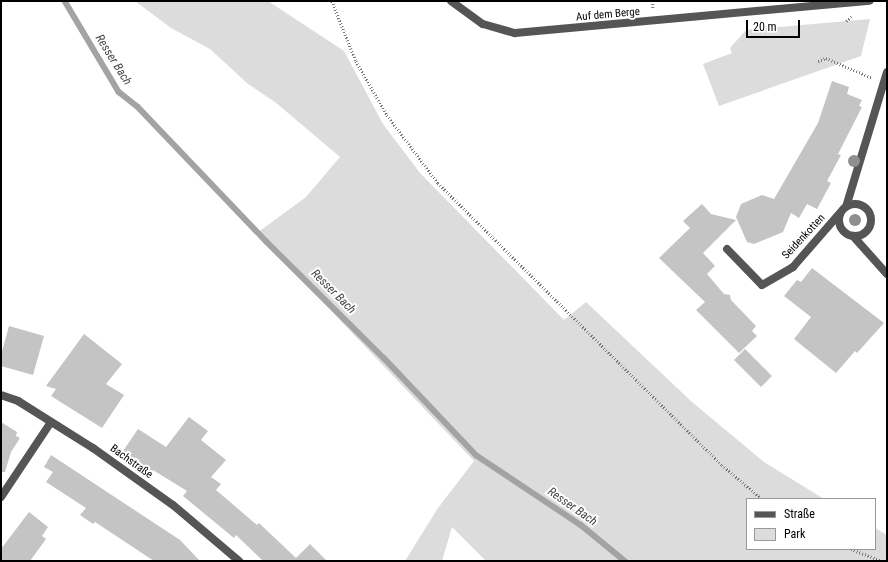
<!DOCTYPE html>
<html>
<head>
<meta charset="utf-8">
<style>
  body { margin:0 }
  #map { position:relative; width:888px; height:562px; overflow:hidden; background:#fff; font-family:"Roboto Condensed",sans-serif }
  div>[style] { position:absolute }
  .green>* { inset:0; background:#dcdcdc }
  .stream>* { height:5.5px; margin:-2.75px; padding:0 2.75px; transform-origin:2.75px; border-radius:2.75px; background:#a3a3a3 }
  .building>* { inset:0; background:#c4c4c4 }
  .path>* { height:2.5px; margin-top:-1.25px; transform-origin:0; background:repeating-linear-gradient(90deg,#777 0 1px,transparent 0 3px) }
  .lane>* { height:8px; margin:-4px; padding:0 4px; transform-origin:4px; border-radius:4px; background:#555 }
  .street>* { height:8px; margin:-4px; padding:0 4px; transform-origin:4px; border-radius:4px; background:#555 }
  .street>.ring { margin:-4px; padding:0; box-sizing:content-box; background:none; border:8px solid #555; border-radius:50% }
  .trees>* { width:12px; height:12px; margin:-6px; border-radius:50%; background:#8f8f8f }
  span { translate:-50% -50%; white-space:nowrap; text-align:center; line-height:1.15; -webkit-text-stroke:4px #fff; paint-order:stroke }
  .street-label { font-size:11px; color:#000 }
  .water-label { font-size:12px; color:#444; font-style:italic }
  .frame { position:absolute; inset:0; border:2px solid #000; pointer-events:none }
  .legend { position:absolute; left:746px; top:498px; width:130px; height:52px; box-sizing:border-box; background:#fff; border:1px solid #999; margin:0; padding:5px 7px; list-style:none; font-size:12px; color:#000 }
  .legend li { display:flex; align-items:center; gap:8px; height:20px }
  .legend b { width:20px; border:1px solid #999 }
  .scale { position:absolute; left:746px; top:20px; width:54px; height:18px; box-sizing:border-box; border:2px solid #000; border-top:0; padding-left:5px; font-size:12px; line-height:14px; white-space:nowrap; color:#000; -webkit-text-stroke:3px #fff; paint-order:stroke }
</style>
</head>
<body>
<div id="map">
  <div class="green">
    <div style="clip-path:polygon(135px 1px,268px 1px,344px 51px,383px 124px,420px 173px,564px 320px,586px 302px,692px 402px,764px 462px,824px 499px,747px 499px,747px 549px,875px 549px,875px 528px,887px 535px,887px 561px,486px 561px,452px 527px,442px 561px,405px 561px,438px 508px,474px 461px,257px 233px,306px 197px,340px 157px,275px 102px,248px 84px,210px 49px,171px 28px)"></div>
    <div style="clip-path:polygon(870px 19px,861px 56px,719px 106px,703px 64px,732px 53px,730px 48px,746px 30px)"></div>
  </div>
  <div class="stream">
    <div style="left:65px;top:1px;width:106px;rotate:59.3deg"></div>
    <div style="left:119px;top:92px;width:24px;rotate:38deg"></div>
    <div style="left:138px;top:107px;width:185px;rotate:46.3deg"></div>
    <div style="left:266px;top:241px;width:168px;rotate:44.8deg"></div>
    <div style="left:385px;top:359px;width:132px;rotate:46.5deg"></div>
    <div style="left:476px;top:455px;width:126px;rotate:33.7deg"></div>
    <div style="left:581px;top:525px;width:57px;rotate:39.3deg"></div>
  </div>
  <div class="building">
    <div style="clip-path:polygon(832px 81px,849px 87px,847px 94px,862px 100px,859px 106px,862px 107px,838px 154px,841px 155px,827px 181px,831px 183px,817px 209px,807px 204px,799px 218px,791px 213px,783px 232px,754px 244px,747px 242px,736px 217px,741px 204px,762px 195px,774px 199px,818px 123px)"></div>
    <div style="clip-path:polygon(702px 204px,711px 214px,736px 220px,703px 253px,715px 266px,707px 274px,724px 294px,730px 295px,731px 300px,756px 326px,752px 331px,757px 336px,739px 353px,696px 310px,705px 302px,659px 258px,690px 228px,683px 221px)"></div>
    <div style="clip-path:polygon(812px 268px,884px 323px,857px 353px,855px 351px,836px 373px,794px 339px,811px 317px,784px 296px,797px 280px,801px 282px)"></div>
    <div style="clip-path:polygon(9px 326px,44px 336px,33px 375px,1px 366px,1px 355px)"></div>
    <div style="clip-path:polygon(84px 334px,122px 364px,106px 384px,124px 395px,102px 428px,51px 396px,56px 389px,46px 386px)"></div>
    <div style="clip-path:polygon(745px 349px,772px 376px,761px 387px,734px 360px)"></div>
    <div style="clip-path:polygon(189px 417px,208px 431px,201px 440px,226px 460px,211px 477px,221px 484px,216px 490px,257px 525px,259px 523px,296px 558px,310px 544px,327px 561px,263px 561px,236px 535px,234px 538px,183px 496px,187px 491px,153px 470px,151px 473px,121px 454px,138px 429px,166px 447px)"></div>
    <div style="clip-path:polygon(1px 422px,17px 432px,16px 436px,20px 438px,11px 452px,5px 472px,1px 472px)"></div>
    <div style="clip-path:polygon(51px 455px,180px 540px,200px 561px,154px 561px,95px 522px,93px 524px,80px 515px,86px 508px,46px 482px,53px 472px,44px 467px)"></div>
    <div style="clip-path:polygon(29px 512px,48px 527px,42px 536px,46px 539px,30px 561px,1px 561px,1px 549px)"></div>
  </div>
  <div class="path">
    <div style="left:332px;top:1px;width:65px;rotate:68.2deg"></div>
    <div style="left:356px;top:61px;width:62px;rotate:60.1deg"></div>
    <div style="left:387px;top:115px;width:85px;rotate:53.1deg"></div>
    <div style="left:438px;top:183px;width:400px;rotate:44.8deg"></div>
    <div style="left:722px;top:465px;width:52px;rotate:40.4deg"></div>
    <div style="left:653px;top:1px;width:7px;rotate:90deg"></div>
    <div style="left:846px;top:21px;width:8px;rotate:-40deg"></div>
    <div style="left:818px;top:61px;width:9px;rotate:-21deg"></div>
    <div style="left:826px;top:58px;width:50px;rotate:23.5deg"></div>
    <div style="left:851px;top:549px;width:34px;rotate:21deg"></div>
  </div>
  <div class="lane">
    <div style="left:451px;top:1px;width:39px;rotate:36deg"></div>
    <div style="left:483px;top:24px;width:33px;rotate:16deg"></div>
    <div style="left:515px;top:33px;width:356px;rotate:-5.2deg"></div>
  </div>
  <div class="street">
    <div class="ring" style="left:839px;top:204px;width:24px;height:24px"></div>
    <div style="left:846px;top:207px;width:141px;rotate:-73.1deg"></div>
    <div style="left:853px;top:236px;width:51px;rotate:48.2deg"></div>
    <div style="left:727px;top:249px;width:50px;rotate:45.8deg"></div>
    <div style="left:762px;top:285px;width:36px;rotate:-30deg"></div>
    <div style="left:793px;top:267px;width:72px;rotate:-49deg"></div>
    <div style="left:1px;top:395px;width:18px;rotate:19deg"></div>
    <div style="left:18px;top:401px;width:89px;rotate:32.1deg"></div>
    <div style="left:93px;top:448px;width:98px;rotate:35.5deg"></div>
    <div style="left:173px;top:505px;width:87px;rotate:40.3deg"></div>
    <div style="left:1px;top:497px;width:90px;rotate:-56.3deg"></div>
  </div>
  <div class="trees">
    <div style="left:854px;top:161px"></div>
    <div style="left:855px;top:220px"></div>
  </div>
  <div class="street-label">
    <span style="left:608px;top:15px;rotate:-5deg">Auf dem Berge</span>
    <span style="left:804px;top:237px;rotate:-47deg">Seidenkotten</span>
    <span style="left:131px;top:462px;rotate:36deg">Bachstraße</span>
  </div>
  <div class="water-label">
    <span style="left:113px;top:60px;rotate:58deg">Resser Bach</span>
    <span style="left:333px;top:292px;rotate:45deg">Resser Bach</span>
    <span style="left:572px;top:507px;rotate:35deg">Resser Bach</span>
  </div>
  <div class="frame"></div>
  <ul class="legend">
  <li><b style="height:5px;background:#555"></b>Straße</li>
  <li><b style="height:11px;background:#dcdcdc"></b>Park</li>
  </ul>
  <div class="scale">20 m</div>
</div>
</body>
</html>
